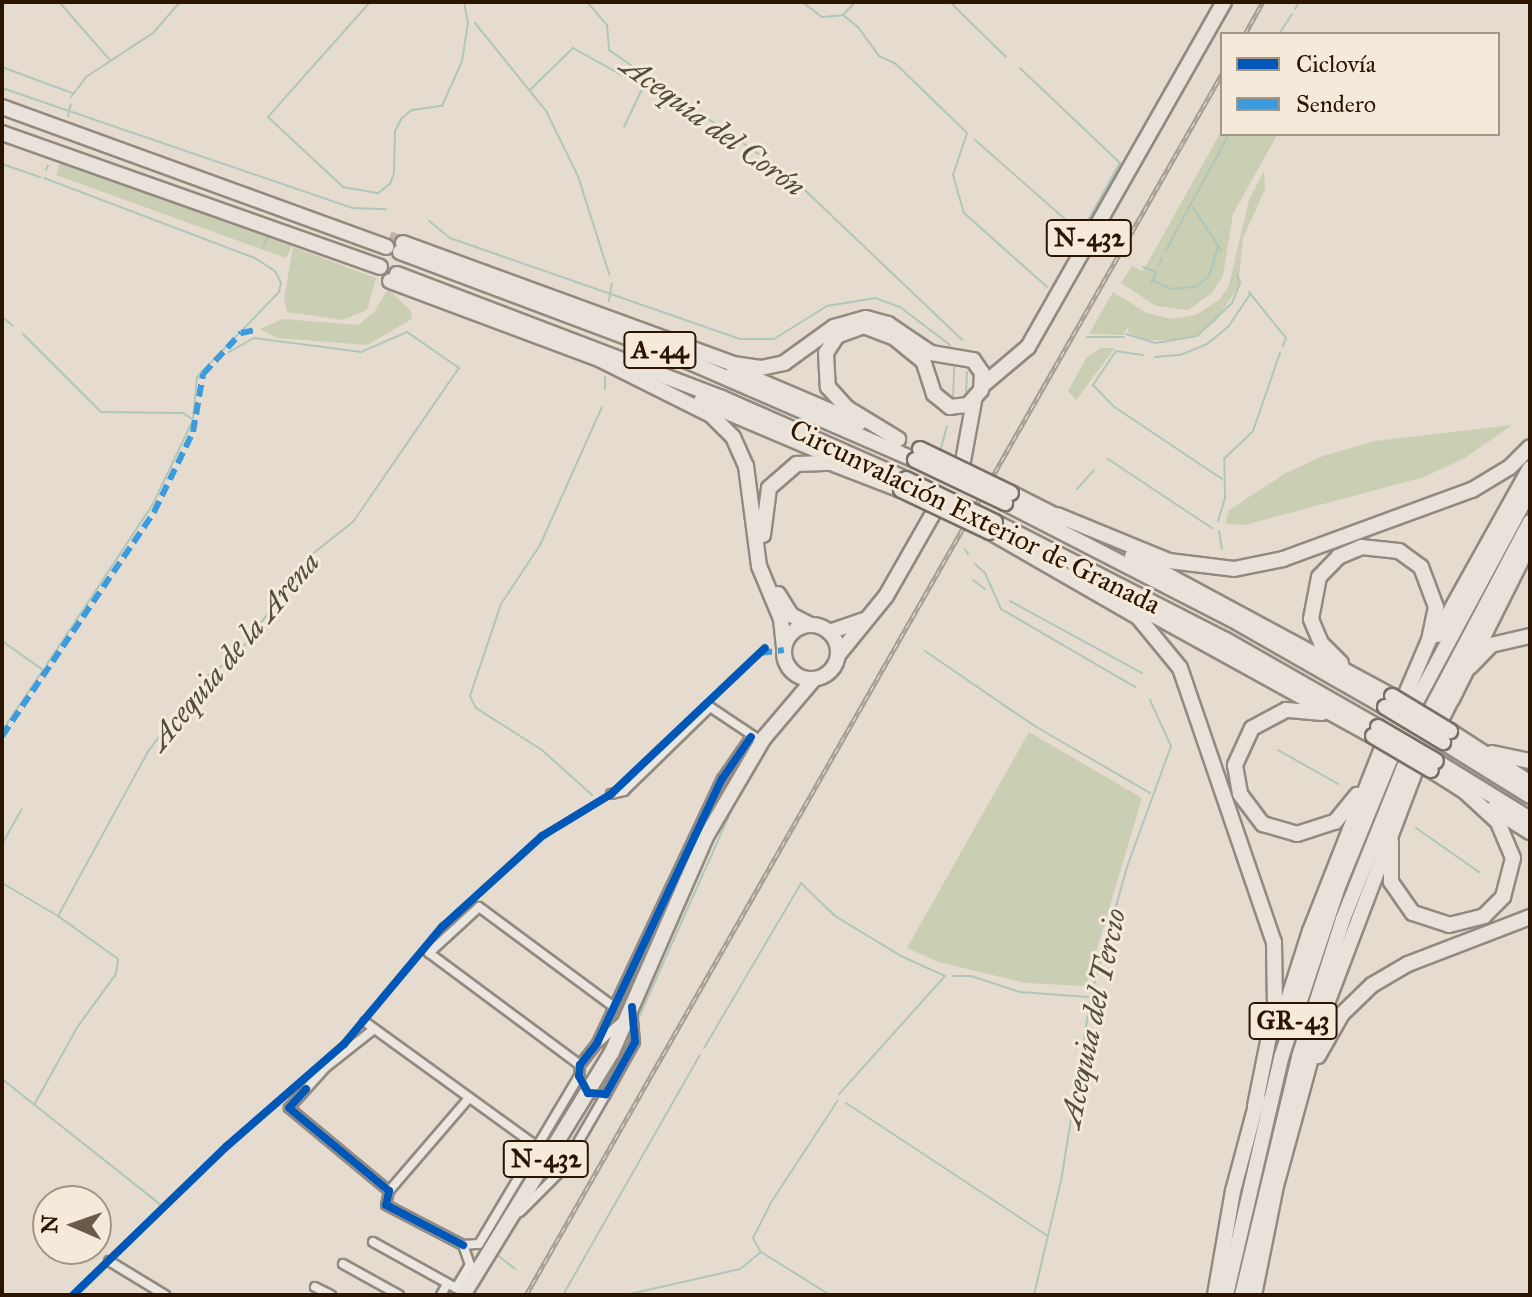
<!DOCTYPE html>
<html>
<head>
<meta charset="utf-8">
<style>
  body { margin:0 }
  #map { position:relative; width:1532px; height:1297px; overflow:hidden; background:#e5dccf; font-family:"IM FELL Great Primer",serif }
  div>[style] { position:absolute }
  .green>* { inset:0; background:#caceb2 }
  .stream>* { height:2px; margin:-1px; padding:0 1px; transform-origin:1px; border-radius:1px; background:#b0c6ba }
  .highway-tunnel>* { height:14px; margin-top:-7px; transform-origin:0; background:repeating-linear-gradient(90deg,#c0b4a6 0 14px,transparent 0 21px) }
  .roads { filter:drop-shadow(2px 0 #928a80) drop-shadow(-2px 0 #928a80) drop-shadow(0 2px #928a80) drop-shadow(0 -2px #928a80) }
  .street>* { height:8px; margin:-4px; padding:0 4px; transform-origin:4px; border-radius:4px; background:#ebe6df }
  .highway>* { height:14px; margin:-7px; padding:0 7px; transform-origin:7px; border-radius:7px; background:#e8e2da }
  .highway>.ring { margin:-7px; padding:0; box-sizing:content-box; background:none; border:14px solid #e8e2da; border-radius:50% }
  .rail>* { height:5px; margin-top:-2.5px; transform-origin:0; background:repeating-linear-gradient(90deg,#f5ead9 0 6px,#a49e97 0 12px); box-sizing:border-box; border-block:2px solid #a49e97 }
  .bridges { filter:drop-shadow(2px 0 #776f65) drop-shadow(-2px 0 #776f65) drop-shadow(0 2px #776f65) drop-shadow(0 -2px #776f65) }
  .highway-bridge>* { height:14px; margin:-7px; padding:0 7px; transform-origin:7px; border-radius:7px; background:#e8e2da }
  .quiet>* { height:6px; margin-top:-3px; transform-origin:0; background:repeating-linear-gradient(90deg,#3d9adc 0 12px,transparent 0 18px) }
  .cycleway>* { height:8px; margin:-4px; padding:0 4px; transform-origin:4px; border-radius:4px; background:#0057b8 }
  span { translate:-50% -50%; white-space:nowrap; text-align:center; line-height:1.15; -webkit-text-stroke:6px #f5ead9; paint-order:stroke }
  .shield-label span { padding:2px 6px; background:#f5ead9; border:2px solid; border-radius:6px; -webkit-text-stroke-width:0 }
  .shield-label { font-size:26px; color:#2b1400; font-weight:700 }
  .street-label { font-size:28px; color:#2b1400 }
  .water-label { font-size:30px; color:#524f3e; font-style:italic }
  .frame { position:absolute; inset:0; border:4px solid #2b1400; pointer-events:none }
  .legend { position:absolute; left:1220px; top:32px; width:280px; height:104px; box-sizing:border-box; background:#f5ead9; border:2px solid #a49482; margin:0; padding:10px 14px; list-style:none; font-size:24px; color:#2b1400 }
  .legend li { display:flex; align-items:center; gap:16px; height:40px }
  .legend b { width:40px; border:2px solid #a49482 }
  .north { position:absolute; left:32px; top:1185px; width:80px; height:80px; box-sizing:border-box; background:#f5ead9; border:2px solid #a49482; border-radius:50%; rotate:272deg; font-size:22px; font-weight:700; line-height:32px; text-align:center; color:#2b1400 }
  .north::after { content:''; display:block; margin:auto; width:28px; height:36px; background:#6c5a48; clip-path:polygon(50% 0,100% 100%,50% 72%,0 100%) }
</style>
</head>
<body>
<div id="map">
  <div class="green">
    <div style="clip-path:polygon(1222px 130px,1222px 134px,1277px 135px,1233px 214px,1223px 276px,1212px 293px,1188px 310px,1156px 306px,1121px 283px,1132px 266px,1143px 271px)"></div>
    <div style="clip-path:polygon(60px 163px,292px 246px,286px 258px,56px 175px)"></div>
    <div style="clip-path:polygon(1264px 171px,1265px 189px,1243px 238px,1238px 287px,1216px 321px,1196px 335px,1178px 340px,1145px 340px,1128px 332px,1129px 325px,1123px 335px,1089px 334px,1113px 292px,1147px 313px,1172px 319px,1196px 315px,1220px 299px,1229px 285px,1249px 200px)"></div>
    <div style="clip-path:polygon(293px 247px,376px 278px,367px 310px,342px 320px,287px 312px,284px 299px)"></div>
    <div style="clip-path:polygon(388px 289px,410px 310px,412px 319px,367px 345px,277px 338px,260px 329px,283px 319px,358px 325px,374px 312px)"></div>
    <div style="clip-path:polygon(1101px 348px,1115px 348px,1076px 400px,1068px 391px,1087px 357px)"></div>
    <div style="clip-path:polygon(1512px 425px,1465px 458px,1424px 477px,1245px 525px,1225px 524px,1229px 510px,1286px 473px,1323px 456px,1375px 441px)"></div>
    <div style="clip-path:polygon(1029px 732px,1142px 798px,1086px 986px,1025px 983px,939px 962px,907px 948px)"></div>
  </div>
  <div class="stream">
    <div style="left:59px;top:2px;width:77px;rotate:48.7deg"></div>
    <div style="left:370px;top:2px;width:154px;rotate:131.6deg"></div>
    <div style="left:268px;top:117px;width:103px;rotate:43deg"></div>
    <div style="left:343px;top:187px;width:36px;rotate:10deg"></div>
    <div style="left:378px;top:193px;width:15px;rotate:-37deg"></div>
    <div style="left:390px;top:184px;width:12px;rotate:-70deg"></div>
    <div style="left:394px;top:173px;width:42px;rotate:-88.6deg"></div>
    <div style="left:395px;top:131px;width:15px;rotate:-62deg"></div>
    <div style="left:402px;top:118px;width:13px;rotate:-39deg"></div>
    <div style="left:412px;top:110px;width:30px;rotate:-8deg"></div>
    <div style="left:442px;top:106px;width:49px;rotate:-66deg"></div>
    <div style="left:462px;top:61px;width:37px;rotate:-81deg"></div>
    <div style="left:468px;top:24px;width:22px;rotate:-100deg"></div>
    <div style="left:587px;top:2px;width:30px;rotate:49deg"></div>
    <div style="left:607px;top:25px;width:25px;rotate:85deg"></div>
    <div style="left:609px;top:50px;width:219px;rotate:34.8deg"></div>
    <div style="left:789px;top:175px;width:239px;rotate:43.6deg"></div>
    <div style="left:802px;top:2px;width:25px;rotate:37deg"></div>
    <div style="left:822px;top:17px;width:21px;rotate:-5deg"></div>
    <div style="left:843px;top:15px;width:19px;rotate:39deg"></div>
    <div style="left:858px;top:27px;width:36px;rotate:54deg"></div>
    <div style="left:879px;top:56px;width:19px;rotate:25deg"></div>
    <div style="left:896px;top:64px;width:99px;rotate:44.2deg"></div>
    <div style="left:967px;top:133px;width:44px;rotate:108.4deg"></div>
    <div style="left:953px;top:175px;width:40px;rotate:74deg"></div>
    <div style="left:964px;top:213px;width:111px;rotate:41.7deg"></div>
    <div style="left:950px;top:2px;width:78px;rotate:44.5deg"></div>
    <div style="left:1295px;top:9px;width:8px;rotate:-60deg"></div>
    <div style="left:844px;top:14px;width:16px;rotate:-47deg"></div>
    <div style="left:475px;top:23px;width:113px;rotate:51.1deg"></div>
    <div style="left:546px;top:111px;width:72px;rotate:63.8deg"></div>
    <div style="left:578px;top:176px;width:103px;rotate:72.4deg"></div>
    <div style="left:1279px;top:34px;width:24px;rotate:-57deg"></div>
    <div style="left:2px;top:67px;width:75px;rotate:20.4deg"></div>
    <div style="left:2px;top:88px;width:370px;rotate:18.9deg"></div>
    <div style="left:352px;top:208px;width:34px;rotate:2deg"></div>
    <div style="left:531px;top:89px;width:59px;rotate:-44.3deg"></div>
    <div style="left:573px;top:48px;width:80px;rotate:29.1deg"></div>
    <div style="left:643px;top:87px;width:44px;rotate:115.4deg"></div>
    <div style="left:71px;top:97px;width:25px;rotate:-53deg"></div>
    <div style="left:86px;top:77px;width:80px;rotate:-33.3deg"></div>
    <div style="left:153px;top:33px;width:41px;rotate:-48.9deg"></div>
    <div style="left:68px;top:116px;width:12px;rotate:-76deg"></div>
    <div style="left:975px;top:140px;width:141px;rotate:41.3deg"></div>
    <div style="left:1081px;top:233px;width:80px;rotate:-60.9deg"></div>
    <div style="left:1120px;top:163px;width:138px;rotate:-136.5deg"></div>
    <div style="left:2px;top:164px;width:40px;rotate:18.9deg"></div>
    <div style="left:46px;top:170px;width:5px;rotate:-68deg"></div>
    <div style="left:44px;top:178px;width:226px;rotate:20.8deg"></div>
    <div style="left:255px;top:258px;width:24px;rotate:33deg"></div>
    <div style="left:275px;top:271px;width:13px;rotate:63deg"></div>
    <div style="left:281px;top:283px;width:9px;rotate:103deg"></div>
    <div style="left:279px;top:292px;width:118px;rotate:134deg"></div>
    <div style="left:197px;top:377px;width:43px;rotate:95.3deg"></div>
    <div style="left:193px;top:420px;width:93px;rotate:115.5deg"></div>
    <div style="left:153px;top:504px;width:192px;rotate:123.5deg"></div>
    <div style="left:1193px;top:208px;width:50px;rotate:56.3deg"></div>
    <div style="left:429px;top:221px;width:27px;rotate:39deg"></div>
    <div style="left:450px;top:238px;width:307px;rotate:19.2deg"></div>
    <div style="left:740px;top:339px;width:34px"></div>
    <div style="left:774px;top:339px;width:62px;rotate:-31.9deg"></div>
    <div style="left:827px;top:306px;width:49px;rotate:-9.5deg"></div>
    <div style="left:875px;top:298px;width:27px;rotate:20deg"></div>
    <div style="left:900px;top:307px;width:63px;rotate:37.2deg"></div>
    <div style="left:263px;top:248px;width:11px;rotate:-68deg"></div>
    <div style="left:1166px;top:250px;width:132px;rotate:-61.5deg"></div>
    <div style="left:1159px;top:265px;width:8px;rotate:-67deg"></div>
    <div style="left:1143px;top:267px;width:14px;rotate:21deg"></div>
    <div style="left:1156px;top:272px;width:13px;rotate:113deg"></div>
    <div style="left:1152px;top:280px;width:21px;rotate:25deg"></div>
    <div style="left:1171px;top:289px;width:25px;rotate:-5deg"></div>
    <div style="left:1196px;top:287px;width:17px;rotate:-40deg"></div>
    <div style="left:1209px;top:276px;width:30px;rotate:-73deg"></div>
    <div style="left:1249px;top:292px;width:59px;rotate:51.2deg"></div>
    <div style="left:1286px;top:338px;width:9px;rotate:111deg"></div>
    <div style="left:609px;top:301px;width:18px;rotate:-81deg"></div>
    <div style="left:2px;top:317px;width:14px;rotate:39deg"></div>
    <div style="left:23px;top:334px;width:110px;rotate:45deg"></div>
    <div style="left:101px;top:412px;width:82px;rotate:0.7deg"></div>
    <div style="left:183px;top:413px;width:11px;rotate:34deg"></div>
    <div style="left:1126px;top:334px;width:31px;rotate:17deg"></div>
    <div style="left:1156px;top:343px;width:42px;rotate:-9.7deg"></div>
    <div style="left:1197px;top:336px;width:48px;rotate:-43.3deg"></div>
    <div style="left:1232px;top:303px;width:22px;rotate:-68deg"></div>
    <div style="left:1240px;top:283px;width:9px;rotate:-108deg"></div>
    <div style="left:1087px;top:337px;width:37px"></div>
    <div style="left:1143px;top:355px;width:27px;rotate:-172deg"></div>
    <div style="left:1116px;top:351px;width:41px;rotate:124.1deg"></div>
    <div style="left:1093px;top:385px;width:29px;rotate:46deg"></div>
    <div style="left:1113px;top:406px;width:131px;rotate:33.8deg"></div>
    <div style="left:1155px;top:357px;width:25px;rotate:-5deg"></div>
    <div style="left:1180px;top:355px;width:29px;rotate:-22deg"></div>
    <div style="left:1207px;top:344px;width:27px;rotate:-39deg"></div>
    <div style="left:1228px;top:327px;width:40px;rotate:-56deg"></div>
    <div style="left:605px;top:377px;width:12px;rotate:90deg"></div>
    <div style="left:966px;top:391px;width:19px;rotate:-87deg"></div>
    <div style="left:953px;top:399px;width:34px;rotate:-88deg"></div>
    <div style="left:940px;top:452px;width:27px;rotate:-75deg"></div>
    <div style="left:1108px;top:459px;width:125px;rotate:33.6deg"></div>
    <div style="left:1077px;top:489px;width:25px;rotate:-48deg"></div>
    <div style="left:1218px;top:521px;width:24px;rotate:-73deg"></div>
    <div style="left:1225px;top:498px;width:39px;rotate:-91deg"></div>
    <div style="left:1224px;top:459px;width:40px;rotate:-44deg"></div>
    <div style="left:1253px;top:431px;width:83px;rotate:-70.9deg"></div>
    <div style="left:1219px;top:531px;width:18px;rotate:81deg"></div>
    <div style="left:965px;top:549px;width:6px;rotate:59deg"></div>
    <div style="left:975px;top:564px;width:13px;rotate:42deg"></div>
    <div style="left:985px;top:573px;width:39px;rotate:66deg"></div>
    <div style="left:1001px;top:609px;width:155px;rotate:30.2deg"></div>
    <div style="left:973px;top:580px;width:15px;rotate:37deg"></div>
    <div style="left:1010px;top:601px;width:150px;rotate:28.6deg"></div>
    <div style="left:2px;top:641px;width:50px;rotate:35.3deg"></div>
    <div style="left:43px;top:670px;width:73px;rotate:123.9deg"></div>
    <div style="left:858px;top:642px;width:32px;rotate:-49deg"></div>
    <div style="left:925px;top:651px;width:131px;rotate:34.4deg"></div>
    <div style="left:1033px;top:725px;width:135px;rotate:30.2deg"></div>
    <div style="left:768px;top:745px;width:76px;rotate:-49.8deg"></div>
    <div style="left:817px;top:687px;width:26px;rotate:-31deg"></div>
    <div style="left:839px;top:674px;width:24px;rotate:-66deg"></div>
    <div style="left:1278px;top:750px;width:69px;rotate:29.5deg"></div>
    <div style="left:592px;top:795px;width:67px;rotate:-138deg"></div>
    <div style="left:542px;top:750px;width:78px;rotate:-147.5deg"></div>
    <div style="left:476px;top:708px;width:13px;rotate:-117deg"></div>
    <div style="left:470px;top:696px;width:97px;rotate:-71.4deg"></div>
    <div style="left:501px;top:604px;width:71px;rotate:-56.5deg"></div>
    <div style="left:540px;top:545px;width:151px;rotate:-65.8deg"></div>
    <div style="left:1416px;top:828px;width:77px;rotate:34.9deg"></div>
    <div style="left:2px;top:844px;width:40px;rotate:-60.3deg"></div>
    <div style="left:2px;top:883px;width:65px;rotate:30.5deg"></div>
    <div style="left:953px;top:976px;width:18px"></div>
    <div style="left:971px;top:976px;width:52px;rotate:18.1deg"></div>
    <div style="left:1020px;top:992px;width:69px;rotate:4.1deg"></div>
    <div style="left:2px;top:986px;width:1px;rotate:90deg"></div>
    <div style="left:639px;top:1017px;width:242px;rotate:-65.9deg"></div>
    <div style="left:704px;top:1048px;width:191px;rotate:-59.5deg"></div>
    <div style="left:801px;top:883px;width:47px;rotate:44.1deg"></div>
    <div style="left:835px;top:916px;width:77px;rotate:31.2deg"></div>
    <div style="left:901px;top:956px;width:48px;rotate:24.4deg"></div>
    <div style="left:945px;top:976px;width:159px;rotate:131.9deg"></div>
    <div style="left:621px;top:1052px;width:20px;rotate:-60deg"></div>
    <div style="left:2px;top:1079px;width:203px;rotate:38.4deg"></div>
    <div style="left:599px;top:1090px;width:34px;rotate:-60deg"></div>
    <div style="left:846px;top:1103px;width:242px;rotate:33.4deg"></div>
    <div style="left:34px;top:1105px;width:90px;rotate:-60.9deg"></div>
    <div style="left:78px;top:1026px;width:64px;rotate:-53.8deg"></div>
    <div style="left:116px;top:974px;width:15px;rotate:-82deg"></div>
    <div style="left:118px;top:959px;width:74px;rotate:-144.4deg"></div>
    <div style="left:58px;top:916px;width:189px;rotate:-61.3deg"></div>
    <div style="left:149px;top:750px;width:94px;rotate:-51.9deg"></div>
    <div style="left:207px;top:676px;width:38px;rotate:-35deg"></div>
    <div style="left:238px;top:654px;width:123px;rotate:-53.6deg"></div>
    <div style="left:311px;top:555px;width:53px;rotate:-38.2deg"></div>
    <div style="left:353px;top:522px;width:187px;rotate:-55.5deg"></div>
    <div style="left:459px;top:368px;width:63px;rotate:-145.3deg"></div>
    <div style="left:407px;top:332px;width:50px;rotate:156.5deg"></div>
    <div style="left:361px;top:352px;width:108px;rotate:-172.5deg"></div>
    <div style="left:254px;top:338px;width:29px;rotate:151deg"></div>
    <div style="left:549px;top:1170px;width:78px;rotate:-58.2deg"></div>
    <div style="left:505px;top:1240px;width:37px;rotate:-54deg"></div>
    <div style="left:760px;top:1251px;width:15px;rotate:-118deg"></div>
    <div style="left:753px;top:1238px;width:38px;rotate:-63deg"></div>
    <div style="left:770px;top:1204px;width:124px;rotate:-56.8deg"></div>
    <div style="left:496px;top:1254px;width:24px;rotate:38deg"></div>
    <div style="left:78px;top:1295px;width:42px;rotate:-44deg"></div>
    <div style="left:563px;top:1295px;width:276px;rotate:-60.3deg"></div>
    <div style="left:625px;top:1295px;width:118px;rotate:-12.7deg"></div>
    <div style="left:740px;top:1269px;width:27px;rotate:-39deg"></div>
    <div style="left:761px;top:1252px;width:81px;rotate:31.9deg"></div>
    <div style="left:1034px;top:1295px;width:117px;rotate:-76.7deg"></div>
    <div style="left:1061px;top:1181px;width:187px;rotate:-80.8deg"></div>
    <div style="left:1091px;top:996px;width:134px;rotate:-74.4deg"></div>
    <div style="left:1127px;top:867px;width:129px;rotate:-70deg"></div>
    <div style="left:1171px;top:746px;width:51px;rotate:-114.5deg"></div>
  </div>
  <div class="highway-tunnel">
    <div style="left:389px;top:238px;width:15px;rotate:20deg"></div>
  </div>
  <div class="roads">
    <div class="street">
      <div style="left:611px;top:794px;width:13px;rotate:-13deg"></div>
      <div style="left:624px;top:791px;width:120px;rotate:-44.3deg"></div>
      <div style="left:710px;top:707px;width:54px;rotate:33.7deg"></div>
      <div style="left:632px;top:1008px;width:34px;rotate:85deg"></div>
      <div style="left:635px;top:1042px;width:60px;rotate:119.1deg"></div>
      <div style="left:606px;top:1094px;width:18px;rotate:-177deg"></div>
      <div style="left:588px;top:1093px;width:19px;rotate:-118deg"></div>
      <div style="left:579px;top:1076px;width:11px;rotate:-85deg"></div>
      <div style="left:580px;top:1065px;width:28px;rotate:-52deg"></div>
      <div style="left:597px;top:1043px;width:292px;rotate:-64.7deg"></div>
      <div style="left:722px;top:779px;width:51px;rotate:-55.4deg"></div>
      <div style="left:365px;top:1022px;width:211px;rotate:35.9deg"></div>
      <div style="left:374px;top:1029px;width:63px;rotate:141.5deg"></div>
      <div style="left:325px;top:1068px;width:54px;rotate:132deg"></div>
      <div style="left:289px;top:1108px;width:130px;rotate:39.7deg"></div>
      <div style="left:389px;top:1191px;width:14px;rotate:102deg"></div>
      <div style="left:386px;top:1205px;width:87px;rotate:27.5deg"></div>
      <div style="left:598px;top:1043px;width:30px;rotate:-42deg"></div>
      <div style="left:580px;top:1065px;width:188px;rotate:-143.4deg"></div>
      <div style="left:429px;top:953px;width:68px;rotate:-42.6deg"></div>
      <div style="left:479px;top:907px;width:168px;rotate:36.5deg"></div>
      <div style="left:389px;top:1191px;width:123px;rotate:-49.3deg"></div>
      <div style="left:520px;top:1212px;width:59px;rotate:-45deg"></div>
      <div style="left:562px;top:1170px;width:88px;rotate:-59.9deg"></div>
      <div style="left:373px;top:1242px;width:95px;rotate:29deg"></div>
      <div style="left:456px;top:1288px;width:27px;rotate:-59deg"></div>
      <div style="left:470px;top:1265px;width:21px;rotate:-109deg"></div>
      <div style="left:463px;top:1245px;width:16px;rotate:-4deg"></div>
      <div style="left:479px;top:1244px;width:196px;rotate:-59.2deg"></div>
      <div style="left:109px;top:1261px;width:66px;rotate:31.3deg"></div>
      <div style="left:343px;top:1264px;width:64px;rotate:29deg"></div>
      <div style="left:315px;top:1287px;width:18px;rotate:27deg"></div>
      <div style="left:441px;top:1295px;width:13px;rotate:-61deg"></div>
    </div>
    <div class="highway">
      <div style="left:2px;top:107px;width:409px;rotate:20deg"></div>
      <div style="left:2px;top:133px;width:401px;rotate:19.5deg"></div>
      <div style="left:403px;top:243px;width:351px;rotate:20.1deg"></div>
      <div style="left:733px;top:364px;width:28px;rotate:8deg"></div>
      <div style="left:761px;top:368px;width:24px;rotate:-12deg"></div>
      <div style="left:784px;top:363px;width:62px;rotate:-35.8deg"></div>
      <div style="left:834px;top:327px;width:33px;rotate:-16deg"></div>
      <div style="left:866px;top:318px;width:23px;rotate:15deg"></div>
      <div style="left:888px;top:324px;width:52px;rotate:34deg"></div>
      <div style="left:931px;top:353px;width:43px;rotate:9.5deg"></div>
      <div style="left:973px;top:360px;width:16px;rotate:55deg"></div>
      <div style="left:982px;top:373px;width:17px;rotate:93deg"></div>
      <div style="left:981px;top:390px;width:20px;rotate:131deg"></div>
      <div style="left:968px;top:405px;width:18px;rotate:174deg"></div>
      <div style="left:950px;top:407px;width:21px;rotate:-141deg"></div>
      <div style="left:934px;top:394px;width:35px;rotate:-108deg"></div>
      <div style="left:923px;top:361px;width:36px;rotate:-141deg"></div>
      <div style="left:895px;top:338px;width:33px;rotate:-159deg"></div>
      <div style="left:864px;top:326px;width:29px;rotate:160deg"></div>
      <div style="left:837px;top:336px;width:20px;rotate:123deg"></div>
      <div style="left:826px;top:353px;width:34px;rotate:87deg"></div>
      <div style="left:828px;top:387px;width:28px;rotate:48deg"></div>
      <div style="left:847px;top:408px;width:60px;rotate:31.3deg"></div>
      <div style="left:400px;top:252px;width:295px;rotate:20.6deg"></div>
      <div style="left:676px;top:356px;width:261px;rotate:23.5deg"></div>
      <div style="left:397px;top:274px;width:348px;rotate:20.9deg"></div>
      <div style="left:722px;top:398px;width:201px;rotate:23.8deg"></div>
      <div style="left:390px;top:281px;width:225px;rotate:20.5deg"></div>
      <div style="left:601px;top:360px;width:123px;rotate:26.6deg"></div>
      <div style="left:711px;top:415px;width:31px;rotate:45deg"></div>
      <div style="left:733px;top:437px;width:32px;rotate:66deg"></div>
      <div style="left:746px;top:466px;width:101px;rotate:82.6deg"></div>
      <div style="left:759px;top:566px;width:57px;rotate:67.5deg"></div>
      <div style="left:781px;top:619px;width:28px;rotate:84deg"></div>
      <div style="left:734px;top:370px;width:136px;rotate:23deg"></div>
      <div style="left:983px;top:385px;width:59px;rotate:-40.2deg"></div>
      <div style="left:1028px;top:347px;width:397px;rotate:-60.4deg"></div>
      <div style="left:701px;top:401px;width:143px;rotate:23deg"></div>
      <div style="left:963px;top:461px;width:61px;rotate:-79.6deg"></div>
      <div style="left:1011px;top:493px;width:59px;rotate:27deg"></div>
      <div style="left:1005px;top:503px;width:254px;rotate:27.2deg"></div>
      <div style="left:1231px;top:619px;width:177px;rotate:29.7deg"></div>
      <div style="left:1057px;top:515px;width:121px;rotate:22.3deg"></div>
      <div style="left:1169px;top:561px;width:65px;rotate:7deg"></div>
      <div style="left:1234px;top:569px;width:50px;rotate:-11.5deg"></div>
      <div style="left:1283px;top:559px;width:201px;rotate:-20.1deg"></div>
      <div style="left:1472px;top:490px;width:44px;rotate:-31.2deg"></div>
      <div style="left:1510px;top:467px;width:28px;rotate:-45deg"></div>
      <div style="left:995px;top:522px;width:259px;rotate:27.1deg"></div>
      <div style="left:1226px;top:640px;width:175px;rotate:29.8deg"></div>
      <div style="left:990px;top:532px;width:171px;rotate:29.9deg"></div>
      <div style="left:1138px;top:617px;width:66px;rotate:50.5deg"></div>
      <div style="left:1180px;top:668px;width:290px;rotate:71.1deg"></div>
      <div style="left:1274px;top:942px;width:65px;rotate:89.1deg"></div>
      <div style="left:1275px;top:1007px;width:101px;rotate:101.4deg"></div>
      <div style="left:763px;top:535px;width:47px;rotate:-82.7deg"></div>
      <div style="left:769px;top:488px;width:37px;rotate:-41deg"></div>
      <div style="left:797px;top:464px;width:34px;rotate:-2deg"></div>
      <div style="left:831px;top:463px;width:75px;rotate:21.1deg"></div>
      <div style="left:1132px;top:556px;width:295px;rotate:28.3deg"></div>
      <div style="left:778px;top:594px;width:25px;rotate:58deg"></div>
      <div style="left:791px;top:615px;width:22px;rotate:27deg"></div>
      <div style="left:1130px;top:602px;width:277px;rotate:28.9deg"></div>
      <div class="ring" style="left:784px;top:625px;width:40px;height:40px"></div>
      <div style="left:829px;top:632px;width:39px;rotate:-19deg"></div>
      <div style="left:1437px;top:635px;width:191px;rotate:-60.9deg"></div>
      <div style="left:838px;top:655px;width:76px;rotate:-50.9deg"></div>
      <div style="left:886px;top:596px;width:97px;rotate:-60.3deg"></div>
      <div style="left:1341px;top:663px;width:28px;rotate:-135deg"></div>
      <div style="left:1321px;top:643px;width:26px;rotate:-113deg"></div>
      <div style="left:1311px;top:619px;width:43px;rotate:-79.2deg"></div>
      <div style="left:1319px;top:577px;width:28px;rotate:-46deg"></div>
      <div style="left:1338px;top:557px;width:25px;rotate:-23deg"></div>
      <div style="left:1361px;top:547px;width:38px;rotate:6deg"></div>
      <div style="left:1399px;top:551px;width:27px;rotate:36deg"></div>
      <div style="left:1421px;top:567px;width:43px;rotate:69.4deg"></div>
      <div style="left:1436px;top:607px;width:34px;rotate:102deg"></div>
      <div style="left:1429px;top:640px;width:61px;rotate:113.2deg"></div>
      <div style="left:1470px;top:667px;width:30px;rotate:-46deg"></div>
      <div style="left:1491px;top:645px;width:40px;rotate:-13deg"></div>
      <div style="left:1452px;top:699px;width:174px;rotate:-63.4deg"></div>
      <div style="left:1416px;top:702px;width:241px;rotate:-61.7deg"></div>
      <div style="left:1430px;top:711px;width:214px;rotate:-62.1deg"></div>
      <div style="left:1322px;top:713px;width:36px;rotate:-175deg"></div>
      <div style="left:1286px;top:710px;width:38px;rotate:152deg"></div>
      <div style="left:1252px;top:728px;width:41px;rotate:114.7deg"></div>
      <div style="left:1235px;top:765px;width:29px;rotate:80deg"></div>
      <div style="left:1240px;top:794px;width:38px;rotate:53deg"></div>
      <div style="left:1263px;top:824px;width:35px;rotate:16deg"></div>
      <div style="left:1297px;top:834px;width:40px;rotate:-18deg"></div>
      <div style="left:1335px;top:822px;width:35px;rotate:-51deg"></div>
      <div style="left:1442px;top:718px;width:29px;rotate:-63deg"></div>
      <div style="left:1450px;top:731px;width:95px;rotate:33deg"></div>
      <div style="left:1443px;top:742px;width:102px;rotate:31.8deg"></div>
      <div style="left:1492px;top:753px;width:39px;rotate:12deg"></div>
      <div style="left:1436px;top:761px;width:110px;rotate:31.7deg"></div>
      <div style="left:1431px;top:770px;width:45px;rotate:32.3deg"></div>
      <div style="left:1493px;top:809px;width:44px;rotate:31.9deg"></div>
      <div style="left:1391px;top:841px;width:41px;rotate:90deg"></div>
      <div style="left:1391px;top:882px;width:38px;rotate:55deg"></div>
      <div style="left:1413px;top:913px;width:38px;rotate:18deg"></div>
      <div style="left:1449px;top:925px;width:36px;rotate:-14deg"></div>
      <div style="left:1484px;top:916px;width:27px;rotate:-45deg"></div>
      <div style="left:1503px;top:897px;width:40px;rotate:-75.6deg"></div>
      <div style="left:1513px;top:858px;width:39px;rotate:-113deg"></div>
      <div style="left:1498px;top:822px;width:49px;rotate:-137.5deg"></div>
      <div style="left:1279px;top:1028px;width:102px;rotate:-72.3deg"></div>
      <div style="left:1310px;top:931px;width:193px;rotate:-68.5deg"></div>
      <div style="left:1318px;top:1056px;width:48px;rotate:-60.3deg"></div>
      <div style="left:1342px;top:1014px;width:42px;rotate:-44deg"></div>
      <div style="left:1372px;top:985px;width:42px;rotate:-30.3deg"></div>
      <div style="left:1408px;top:964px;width:131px;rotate:-21.1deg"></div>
      <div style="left:463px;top:1295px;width:285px;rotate:-58.5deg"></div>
      <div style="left:612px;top:1052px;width:237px;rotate:-66.4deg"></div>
      <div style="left:707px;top:835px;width:113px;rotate:-59.6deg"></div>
      <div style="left:764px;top:738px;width:77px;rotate:-49.7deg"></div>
      <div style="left:1215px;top:1295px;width:106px;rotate:-80.2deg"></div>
      <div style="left:1233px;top:1191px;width:96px;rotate:-75deg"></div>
      <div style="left:1226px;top:1295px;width:246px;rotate:-76.9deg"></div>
      <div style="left:1282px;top:1055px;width:180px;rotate:-71.6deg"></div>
      <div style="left:1339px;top:884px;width:137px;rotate:-67.7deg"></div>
      <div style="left:1242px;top:1295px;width:245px;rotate:-76.5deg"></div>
      <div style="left:1299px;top:1057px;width:145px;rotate:-72.3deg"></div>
      <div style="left:1343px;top:919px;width:166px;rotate:-68.1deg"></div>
      <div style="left:1254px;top:1295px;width:111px;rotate:-78.6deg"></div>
      <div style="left:1276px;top:1186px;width:178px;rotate:-74.7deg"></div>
      <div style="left:1323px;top:1014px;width:259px;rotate:-69.2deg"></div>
    </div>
  </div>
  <div class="rail">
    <div style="left:1245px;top:34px;width:37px;rotate:-61deg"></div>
    <div style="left:526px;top:1295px;width:1405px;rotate:-60.32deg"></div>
  </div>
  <div class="bridges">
    <div class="highway-bridge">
      <div style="left:920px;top:449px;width:101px;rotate:25.8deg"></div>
      <div style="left:915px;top:460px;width:100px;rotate:25.5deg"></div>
      <div style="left:906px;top:479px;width:99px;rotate:25.8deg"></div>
      <div style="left:901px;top:490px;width:98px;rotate:25.3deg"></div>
      <div style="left:1392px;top:696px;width:68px;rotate:31.1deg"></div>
      <div style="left:1385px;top:707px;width:68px;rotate:31.1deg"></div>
      <div style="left:1378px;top:727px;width:67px;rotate:30.4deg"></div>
      <div style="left:1373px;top:736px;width:67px;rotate:30.4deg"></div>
    </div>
  </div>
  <div class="quiet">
    <div style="left:760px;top:653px;width:24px;rotate:-7deg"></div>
    <div style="left:2px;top:736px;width:271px;rotate:-55.8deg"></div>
    <div style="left:154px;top:512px;width:89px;rotate:-64deg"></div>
    <div style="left:193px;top:432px;width:59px;rotate:-80.2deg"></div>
    <div style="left:203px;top:374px;width:56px;rotate:-47.2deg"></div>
    <div style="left:241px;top:333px;width:14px;rotate:-12deg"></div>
  </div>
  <div class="cycleway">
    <div style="left:632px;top:1007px;width:35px;rotate:85deg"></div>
    <div style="left:635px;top:1042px;width:60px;rotate:119.1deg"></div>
    <div style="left:606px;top:1094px;width:18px;rotate:-177deg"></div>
    <div style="left:588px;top:1093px;width:19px;rotate:-118deg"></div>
    <div style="left:579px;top:1076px;width:11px;rotate:-85deg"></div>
    <div style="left:580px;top:1065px;width:28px;rotate:-52deg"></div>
    <div style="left:597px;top:1043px;width:292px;rotate:-64.7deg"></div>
    <div style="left:722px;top:779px;width:51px;rotate:-55.4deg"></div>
    <div style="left:306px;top:1089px;width:25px;rotate:132deg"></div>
    <div style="left:289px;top:1108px;width:130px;rotate:39.7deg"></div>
    <div style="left:389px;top:1191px;width:14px;rotate:102deg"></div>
    <div style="left:386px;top:1205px;width:87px;rotate:27.5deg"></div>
    <div style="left:73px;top:1295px;width:214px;rotate:-44.1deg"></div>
    <div style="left:227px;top:1146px;width:155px;rotate:-41.1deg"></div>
    <div style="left:344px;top:1044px;width:153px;rotate:-50.1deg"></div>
    <div style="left:442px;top:927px;width:135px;rotate:-42.3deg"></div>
    <div style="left:542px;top:836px;width:81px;rotate:-31.3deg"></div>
    <div style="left:611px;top:794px;width:212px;rotate:-43.5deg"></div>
  </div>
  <div class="shield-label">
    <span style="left:1089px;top:238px">N-432</span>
    <span style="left:660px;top:350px">A-44</span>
    <span style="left:1293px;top:1021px">GR-43</span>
    <span style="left:546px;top:1159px">N-432</span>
  </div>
  <div class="street-label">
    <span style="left:975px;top:517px;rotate:26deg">Circunvalación Exterior de Granada</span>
  </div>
  <div class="water-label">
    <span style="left:713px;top:126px;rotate:36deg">Acequia del Corón</span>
    <span style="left:234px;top:651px;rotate:-50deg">Acequia de la Arena</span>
    <span style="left:1093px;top:1018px;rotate:-78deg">Acequia del Tercio</span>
  </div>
  <div class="frame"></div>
  <ul class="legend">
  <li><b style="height:10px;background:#0057b8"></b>Ciclovía</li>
  <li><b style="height:10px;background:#3d9adc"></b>Sendero</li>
  </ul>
  <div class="north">N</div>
</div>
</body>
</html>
